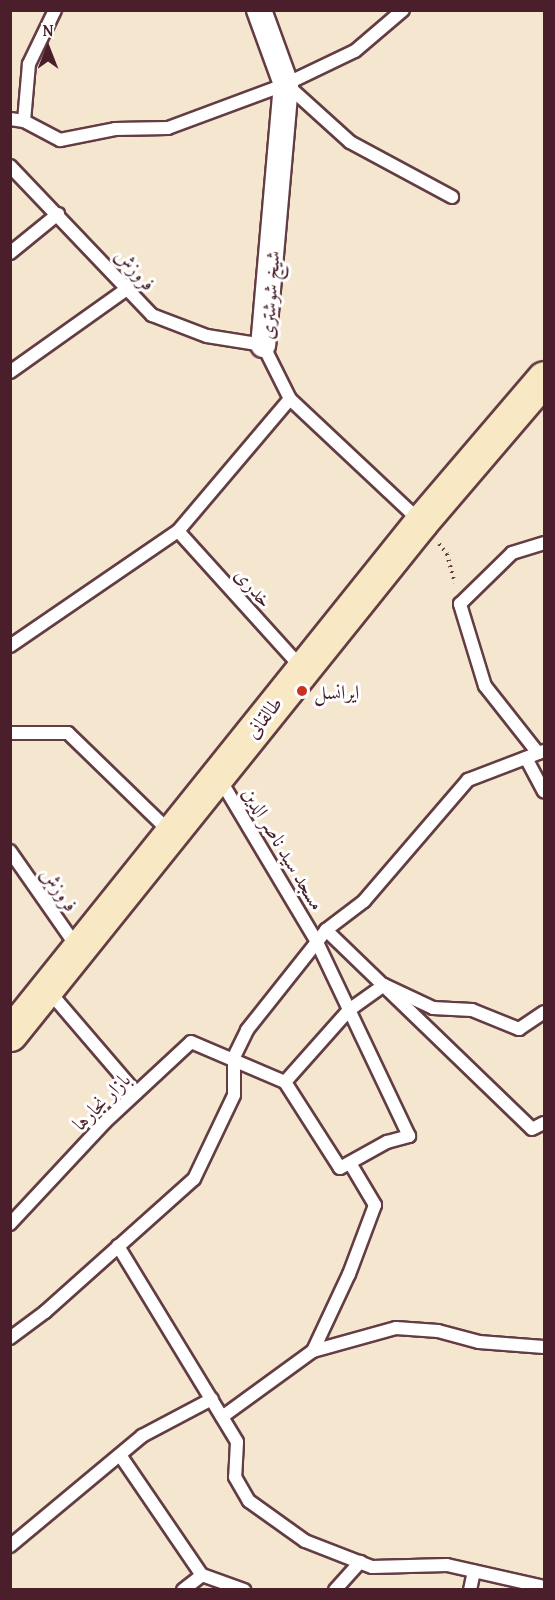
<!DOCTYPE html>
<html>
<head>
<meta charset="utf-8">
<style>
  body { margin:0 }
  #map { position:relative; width:555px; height:1600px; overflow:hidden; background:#f5e6cf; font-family:"Gentium Book Plus",Amiri,serif }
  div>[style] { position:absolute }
  .path>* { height:4px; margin-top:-2px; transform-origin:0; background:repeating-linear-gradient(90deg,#643d44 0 1.5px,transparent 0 6px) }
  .roads { filter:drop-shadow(2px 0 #643d44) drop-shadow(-2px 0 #643d44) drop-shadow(0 2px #643d44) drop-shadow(0 -2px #643d44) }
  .service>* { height:12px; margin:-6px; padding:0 6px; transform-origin:6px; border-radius:6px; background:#fff }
  .minor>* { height:24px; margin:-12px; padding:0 12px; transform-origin:12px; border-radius:12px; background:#fff }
  .secondary>* { height:33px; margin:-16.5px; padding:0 16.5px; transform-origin:16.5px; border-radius:16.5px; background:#f8e8c3 }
  .dots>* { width:16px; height:16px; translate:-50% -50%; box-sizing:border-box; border:3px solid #fff; border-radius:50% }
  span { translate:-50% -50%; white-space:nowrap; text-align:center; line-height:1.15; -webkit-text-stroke:6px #fff; paint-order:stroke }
  .street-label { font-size:20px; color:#4a1f2b }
  .poi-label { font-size:20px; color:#4a1f2b }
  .left { translate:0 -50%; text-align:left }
  .frame { position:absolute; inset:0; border:12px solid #4a1f2b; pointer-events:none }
  .north { position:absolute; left:18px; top:18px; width:60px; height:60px; -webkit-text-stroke:4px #fff; paint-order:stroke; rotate:0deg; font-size:16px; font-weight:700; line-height:24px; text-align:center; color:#4a1f2b }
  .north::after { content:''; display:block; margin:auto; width:21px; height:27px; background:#4a1f2b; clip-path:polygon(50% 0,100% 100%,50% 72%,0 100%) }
</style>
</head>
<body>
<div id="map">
  <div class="path">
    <div style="left:439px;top:544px;width:13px;rotate:51deg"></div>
    <div style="left:447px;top:554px;width:30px;rotate:75deg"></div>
  </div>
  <div class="roads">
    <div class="service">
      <div style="left:287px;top:85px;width:85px;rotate:42.1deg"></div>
      <div style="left:350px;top:142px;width:116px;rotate:28.3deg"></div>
      <div style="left:10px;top:119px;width:14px;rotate:8deg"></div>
      <div style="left:24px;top:121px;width:41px;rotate:27.8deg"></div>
      <div style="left:60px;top:140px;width:56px;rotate:-11.3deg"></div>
      <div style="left:115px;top:129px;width:53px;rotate:-1.1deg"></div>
      <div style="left:168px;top:128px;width:126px;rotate:-20.4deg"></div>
      <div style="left:286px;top:84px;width:76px;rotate:-25.6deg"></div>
      <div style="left:355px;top:51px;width:63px;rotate:-40.5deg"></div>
      <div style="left:24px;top:121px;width:57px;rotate:-85deg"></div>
      <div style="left:29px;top:64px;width:60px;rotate:-64.3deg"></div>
      <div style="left:10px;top:166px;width:206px;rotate:46.4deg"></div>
      <div style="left:152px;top:315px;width:59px;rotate:20.9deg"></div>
      <div style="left:207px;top:336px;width:57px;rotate:9.1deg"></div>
      <div style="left:263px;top:345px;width:60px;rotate:63.4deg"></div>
      <div style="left:290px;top:399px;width:178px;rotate:43.2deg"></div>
      <div style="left:10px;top:253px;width:62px;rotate:-39.1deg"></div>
      <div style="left:10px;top:372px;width:145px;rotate:-35.4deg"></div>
      <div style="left:178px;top:531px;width:185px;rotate:47.9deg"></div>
      <div style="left:10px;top:646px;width:204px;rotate:-34.4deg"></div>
      <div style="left:178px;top:531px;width:173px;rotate:-49.7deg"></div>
      <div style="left:10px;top:733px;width:58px"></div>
      <div style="left:68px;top:733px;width:142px;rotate:44.1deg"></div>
      <div style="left:538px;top:753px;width:85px;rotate:-128.3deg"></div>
      <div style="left:485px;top:686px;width:86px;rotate:-107deg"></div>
      <div style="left:460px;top:604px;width:73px;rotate:-44.4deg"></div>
      <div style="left:512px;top:553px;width:34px;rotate:-17deg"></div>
      <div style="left:526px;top:758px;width:38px;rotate:62deg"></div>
      <div style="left:10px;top:851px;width:117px;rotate:55.1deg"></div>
      <div style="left:326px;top:930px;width:48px;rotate:-37.3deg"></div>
      <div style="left:364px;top:901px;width:160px;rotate:-49.3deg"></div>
      <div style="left:468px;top:780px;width:81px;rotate:-20.9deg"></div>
      <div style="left:47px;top:989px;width:137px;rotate:49.4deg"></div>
      <div style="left:285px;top:1082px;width:102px;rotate:57.4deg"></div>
      <div style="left:340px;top:1168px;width:54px;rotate:-29deg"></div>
      <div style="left:387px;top:1142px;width:23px;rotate:-15deg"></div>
      <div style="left:409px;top:1136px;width:215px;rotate:-115.4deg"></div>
      <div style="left:317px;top:942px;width:15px;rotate:-53deg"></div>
      <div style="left:326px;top:930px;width:286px;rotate:44deg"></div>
      <div style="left:532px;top:1129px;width:13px;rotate:-27deg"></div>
      <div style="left:350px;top:1163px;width:49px;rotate:59.2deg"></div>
      <div style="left:375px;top:1205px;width:74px;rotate:110.6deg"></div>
      <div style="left:349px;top:1274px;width:85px;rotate:115.1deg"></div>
      <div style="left:313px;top:1351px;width:86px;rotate:-15.5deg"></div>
      <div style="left:396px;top:1328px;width:42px;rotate:4.1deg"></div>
      <div style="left:438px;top:1331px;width:42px;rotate:15deg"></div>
      <div style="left:479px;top:1342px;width:65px;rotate:4.4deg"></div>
      <div style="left:10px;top:1224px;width:139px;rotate:-47deg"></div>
      <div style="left:105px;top:1122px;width:117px;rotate:-42.9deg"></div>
      <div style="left:191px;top:1042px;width:102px;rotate:23.1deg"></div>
      <div style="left:285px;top:1082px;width:96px;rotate:-48.4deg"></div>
      <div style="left:349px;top:1010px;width:43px;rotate:-35.5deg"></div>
      <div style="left:384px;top:985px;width:54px;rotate:25.1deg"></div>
      <div style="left:433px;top:1008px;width:39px;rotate:3deg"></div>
      <div style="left:472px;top:1010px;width:51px;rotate:22deg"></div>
      <div style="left:519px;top:1029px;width:30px;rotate:-34deg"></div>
      <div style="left:118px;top:1246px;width:229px;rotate:58.7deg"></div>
      <div style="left:237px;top:1442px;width:35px;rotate:93deg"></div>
      <div style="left:235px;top:1477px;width:28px;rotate:60deg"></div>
      <div style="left:249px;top:1501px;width:69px;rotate:35.5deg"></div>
      <div style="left:305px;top:1541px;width:72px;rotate:21.2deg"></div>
      <div style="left:372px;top:1567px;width:75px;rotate:-1.5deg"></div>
      <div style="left:447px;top:1565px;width:99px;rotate:12.8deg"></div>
      <div style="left:10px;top:1338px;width:44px;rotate:-36.6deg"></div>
      <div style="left:45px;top:1312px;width:200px;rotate:-41.8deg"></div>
      <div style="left:194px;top:1179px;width:93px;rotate:-64.5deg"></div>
      <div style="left:234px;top:1095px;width:38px;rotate:-90deg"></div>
      <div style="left:234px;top:1057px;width:30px;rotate:-64deg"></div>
      <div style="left:247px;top:1030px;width:112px;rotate:-51.5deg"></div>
      <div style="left:317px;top:942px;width:193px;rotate:-120.8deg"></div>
      <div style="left:222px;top:1417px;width:112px;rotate:-36deg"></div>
      <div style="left:120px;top:1455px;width:145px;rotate:55.7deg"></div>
      <div style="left:202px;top:1575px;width:45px;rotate:19.7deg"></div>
      <div style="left:10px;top:1546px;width:172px;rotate:-39.8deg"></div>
      <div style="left:142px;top:1436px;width:79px;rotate:-27.9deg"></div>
      <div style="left:183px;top:1590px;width:24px;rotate:-38deg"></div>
      <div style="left:335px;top:1590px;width:38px;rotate:-48deg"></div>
      <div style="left:470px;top:1590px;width:19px;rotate:-78deg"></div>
    </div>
    <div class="minor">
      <div style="left:259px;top:10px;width:79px;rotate:70deg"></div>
      <div style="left:286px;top:84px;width:262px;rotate:95deg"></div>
    </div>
    <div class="secondary">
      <div style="left:10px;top:1034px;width:657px;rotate:-51.24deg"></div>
      <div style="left:421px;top:522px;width:189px;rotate:-49.5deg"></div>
    </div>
  </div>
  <div class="dots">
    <div style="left:302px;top:691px;background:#c8321e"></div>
  </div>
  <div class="street-label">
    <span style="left:136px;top:269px;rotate:48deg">فروزش</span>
    <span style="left:269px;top:295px;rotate:-86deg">شیخ شوشتری</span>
    <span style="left:254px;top:587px;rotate:48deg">خدری</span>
    <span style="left:263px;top:717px;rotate:-52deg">طالقانی</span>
    <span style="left:284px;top:848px;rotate:59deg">مسجد سید ناصر الدین</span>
    <span style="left:60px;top:889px;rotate:55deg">فروزش</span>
    <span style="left:101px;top:1101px;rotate:-45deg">بازار نجارها</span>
  </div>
  <div class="poi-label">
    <span class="left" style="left:314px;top:691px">ایرانسل</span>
  </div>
  <div class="frame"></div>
  <div class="north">N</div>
</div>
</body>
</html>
